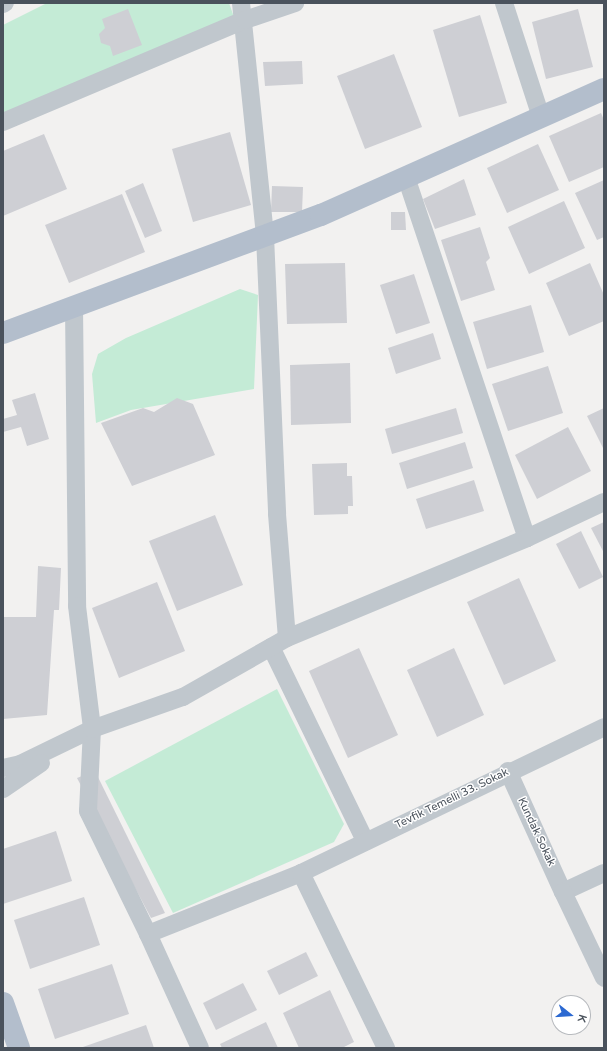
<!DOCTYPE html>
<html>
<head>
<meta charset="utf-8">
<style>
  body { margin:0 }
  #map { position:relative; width:607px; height:1051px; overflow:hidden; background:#f2f1f0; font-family:"Varela Round",sans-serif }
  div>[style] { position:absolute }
  .green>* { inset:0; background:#c4ebd6 }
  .building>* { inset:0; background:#cecfd4 }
  .minor>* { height:18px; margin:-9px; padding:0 9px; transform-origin:9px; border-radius:9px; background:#c0c7cd }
  .major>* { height:22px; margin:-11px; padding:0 11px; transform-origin:11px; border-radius:11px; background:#b3becc }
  span { translate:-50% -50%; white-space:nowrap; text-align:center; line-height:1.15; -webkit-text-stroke:3px #fff; paint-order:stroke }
  .street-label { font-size:11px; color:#4a525c }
  .frame { position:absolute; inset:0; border:4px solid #4a525c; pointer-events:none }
  .north { position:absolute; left:551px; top:995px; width:40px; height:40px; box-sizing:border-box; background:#fff; border:1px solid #b7babe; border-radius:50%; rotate:107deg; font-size:11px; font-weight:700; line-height:16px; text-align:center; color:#4a525c }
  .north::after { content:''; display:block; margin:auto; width:14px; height:18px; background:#2c69d1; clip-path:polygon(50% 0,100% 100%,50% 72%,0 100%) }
</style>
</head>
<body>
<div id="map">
  <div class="green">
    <div style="clip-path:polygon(47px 3px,229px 3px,234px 17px,3px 113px,3px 25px)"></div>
    <div style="clip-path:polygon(240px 289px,258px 295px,254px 389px,131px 410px,96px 423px,92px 374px,98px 354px,126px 338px)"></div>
    <div style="clip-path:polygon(277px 689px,344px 824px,334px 842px,173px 913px,105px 781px)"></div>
  </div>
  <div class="building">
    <div style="clip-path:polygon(128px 9px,142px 45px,113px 56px,110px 46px,101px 43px,99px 34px,105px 28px,102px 19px)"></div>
    <div style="clip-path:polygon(578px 9px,593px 67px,546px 79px,532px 22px)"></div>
    <div style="clip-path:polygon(480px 15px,507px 103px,459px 117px,433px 30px)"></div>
    <div style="clip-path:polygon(394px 54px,422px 127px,365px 149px,337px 76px)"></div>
    <div style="clip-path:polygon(302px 61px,303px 84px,265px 86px,263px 62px)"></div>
    <div style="clip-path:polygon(601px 113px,604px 120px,604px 167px,569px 182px,549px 136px)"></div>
    <div style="clip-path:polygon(230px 132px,251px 205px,193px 222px,172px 149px)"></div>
    <div style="clip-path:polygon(44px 134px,67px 189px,3px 216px,3px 151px)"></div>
    <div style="clip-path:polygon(538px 144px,559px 190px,507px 213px,487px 168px)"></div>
    <div style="clip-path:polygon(464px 179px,476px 215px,435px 229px,423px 199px)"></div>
    <div style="clip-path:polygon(604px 180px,604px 237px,597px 240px,575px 193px)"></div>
    <div style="clip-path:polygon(143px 183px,162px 231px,145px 238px,125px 191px)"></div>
    <div style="clip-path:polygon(272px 186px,303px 187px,302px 212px,271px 212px)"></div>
    <div style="clip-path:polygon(122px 194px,145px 252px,69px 283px,45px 225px)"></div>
    <div style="clip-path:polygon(564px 201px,585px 248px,529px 274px,508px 227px)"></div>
    <div style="clip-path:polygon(391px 212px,405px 212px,406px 230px,391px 230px)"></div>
    <div style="clip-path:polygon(480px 227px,490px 258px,486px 262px,495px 290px,461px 301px,441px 240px)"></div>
    <div style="clip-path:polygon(345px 263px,347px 323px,287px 324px,285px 264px)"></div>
    <div style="clip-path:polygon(590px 263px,604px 295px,604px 321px,569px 336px,546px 283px)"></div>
    <div style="clip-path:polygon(414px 274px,430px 323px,396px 334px,380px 285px)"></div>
    <div style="clip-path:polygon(531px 305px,544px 352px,487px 369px,473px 322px)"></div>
    <div style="clip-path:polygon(433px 333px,441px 359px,396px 374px,388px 348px)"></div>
    <div style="clip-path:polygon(350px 363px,351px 423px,291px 425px,290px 365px)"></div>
    <div style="clip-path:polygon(548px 366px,563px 413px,508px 431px,492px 384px)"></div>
    <div style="clip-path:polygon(35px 393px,49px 439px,27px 446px,21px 427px,3px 432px,3px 419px,17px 415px,12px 400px)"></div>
    <div style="clip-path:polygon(177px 398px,193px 404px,215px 455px,132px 486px,101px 423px,143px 408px,154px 412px)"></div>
    <div style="clip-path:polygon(456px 408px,463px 433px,392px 454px,385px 429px)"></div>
    <div style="clip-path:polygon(604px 408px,604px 450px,587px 416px)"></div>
    <div style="clip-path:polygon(568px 427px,591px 471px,537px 499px,515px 455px)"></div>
    <div style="clip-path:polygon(465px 442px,473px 468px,407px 489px,399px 463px)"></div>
    <div style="clip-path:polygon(347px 463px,347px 476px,352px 476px,353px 506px,348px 506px,348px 514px,314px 515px,312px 464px)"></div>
    <div style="clip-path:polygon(474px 480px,484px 511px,426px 529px,416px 499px)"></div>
    <div style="clip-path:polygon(215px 515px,243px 585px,177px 611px,149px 541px)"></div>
    <div style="clip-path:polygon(604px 522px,604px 553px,591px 528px)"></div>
    <div style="clip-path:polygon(581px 531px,603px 577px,579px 589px,556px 544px)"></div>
    <div style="clip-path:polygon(38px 566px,61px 568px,59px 610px,54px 610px,47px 715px,3px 719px,3px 617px,36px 617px)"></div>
    <div style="clip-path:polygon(519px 578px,556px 661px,504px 685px,467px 602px)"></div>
    <div style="clip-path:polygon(157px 582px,185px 651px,119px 678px,92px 608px)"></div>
    <div style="clip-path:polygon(359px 648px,398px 735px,348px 758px,309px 671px)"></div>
    <div style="clip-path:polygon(454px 648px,484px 715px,437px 737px,407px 670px)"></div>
    <div style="clip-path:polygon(95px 771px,165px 913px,151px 918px,77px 778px)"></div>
    <div style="clip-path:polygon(56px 831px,72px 881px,3px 904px,3px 849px)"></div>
    <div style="clip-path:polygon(84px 897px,100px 945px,30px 969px,14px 920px)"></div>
    <div style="clip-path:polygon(306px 952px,318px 976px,279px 995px,267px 971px)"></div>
    <div style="clip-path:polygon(112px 964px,129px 1014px,55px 1039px,38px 989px)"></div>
    <div style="clip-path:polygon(243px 983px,257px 1010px,216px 1030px,203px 1003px)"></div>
    <div style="clip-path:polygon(330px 990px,354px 1042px,342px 1048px,299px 1048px,283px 1013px)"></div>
    <div style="clip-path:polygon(266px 1022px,278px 1048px,222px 1048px,220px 1044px)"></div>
    <div style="clip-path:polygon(146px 1025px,154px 1048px,80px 1048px)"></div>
  </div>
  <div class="minor">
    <div style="left:241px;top:3px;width:234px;rotate:84.1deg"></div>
    <div style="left:265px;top:236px;width:278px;rotate:87.5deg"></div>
    <div style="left:277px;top:514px;width:124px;rotate:85.4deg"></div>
    <div style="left:504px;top:3px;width:120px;rotate:72deg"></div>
    <div style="left:3px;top:4px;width:2px;rotate:-27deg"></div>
    <div style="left:3px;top:122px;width:263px;rotate:-22.9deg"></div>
    <div style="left:245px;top:20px;width:53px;rotate:-18.8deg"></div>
    <div style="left:406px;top:177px;width:381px;rotate:71.5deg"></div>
    <div style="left:74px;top:306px;width:300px;rotate:89.4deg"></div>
    <div style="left:77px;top:606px;width:124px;rotate:83deg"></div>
    <div style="left:92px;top:729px;width:82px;rotate:92.8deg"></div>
    <div style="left:88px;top:811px;width:137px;rotate:64deg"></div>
    <div style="left:148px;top:934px;width:125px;rotate:65.5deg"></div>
    <div style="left:271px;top:647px;width:216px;rotate:64.1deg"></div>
    <div style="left:3px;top:768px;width:17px;rotate:-13deg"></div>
    <div style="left:20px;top:764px;width:80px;rotate:-25.9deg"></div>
    <div style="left:92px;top:729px;width:96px;rotate:-19.4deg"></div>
    <div style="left:183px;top:697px;width:120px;rotate:-29.6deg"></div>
    <div style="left:287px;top:638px;width:260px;rotate:-22.6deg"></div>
    <div style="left:527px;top:538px;width:85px;rotate:-25.1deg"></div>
    <div style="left:508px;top:771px;width:133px;rotate:65.6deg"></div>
    <div style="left:3px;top:789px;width:46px;rotate:-34.4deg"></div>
    <div style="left:301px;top:873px;width:336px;rotate:-25.7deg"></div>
    <div style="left:604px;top:873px;width:45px;rotate:155.1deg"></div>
    <div style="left:563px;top:892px;width:95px;rotate:64.5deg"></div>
    <div style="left:148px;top:934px;width:165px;rotate:-21.7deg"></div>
    <div style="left:301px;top:873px;width:195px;rotate:64.1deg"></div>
  </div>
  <div class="major">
    <div style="left:3px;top:333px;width:339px;rotate:-20.4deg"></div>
    <div style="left:321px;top:215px;width:310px;rotate:-24deg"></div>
    <div style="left:3px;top:1003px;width:48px;rotate:70.4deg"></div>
  </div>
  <div class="street-label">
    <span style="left:452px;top:799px;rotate:-26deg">Tevfik Temelli 33. Sokak</span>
    <span style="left:536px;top:832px;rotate:65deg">Kundak Sokak</span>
  </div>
  <div class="frame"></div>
  <div class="north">K</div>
</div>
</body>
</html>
